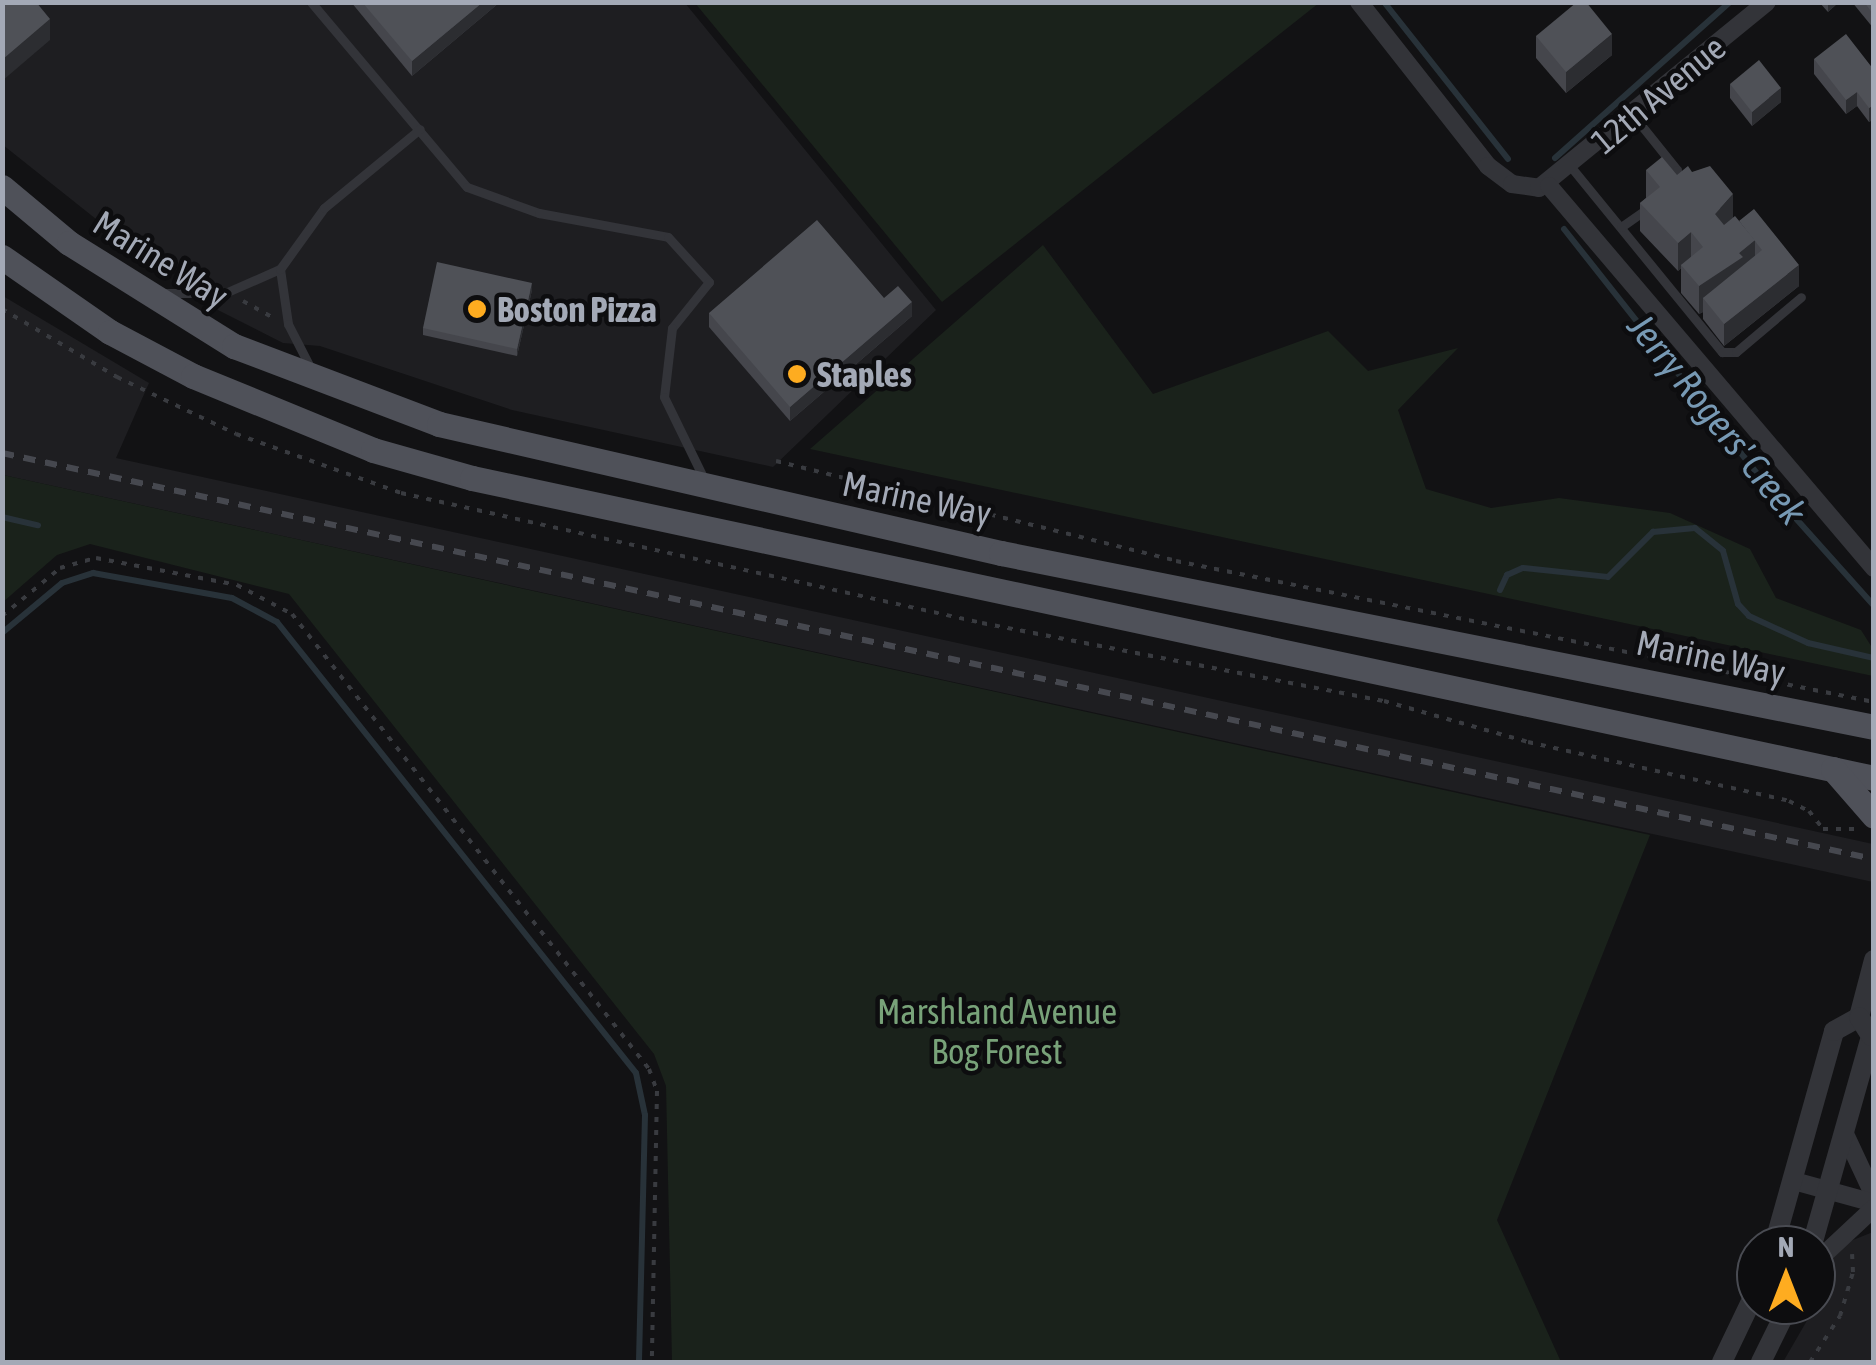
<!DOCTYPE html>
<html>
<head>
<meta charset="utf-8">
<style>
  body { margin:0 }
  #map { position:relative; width:1876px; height:1365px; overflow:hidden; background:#121214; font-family:"Asap Condensed",sans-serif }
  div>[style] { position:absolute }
  .built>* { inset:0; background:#1e1e21 }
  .green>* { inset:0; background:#1a221b }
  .stream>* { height:6px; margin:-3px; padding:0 3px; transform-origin:3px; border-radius:3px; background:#283239 }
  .path>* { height:4px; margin-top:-2px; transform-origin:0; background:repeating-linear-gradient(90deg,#393b40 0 5px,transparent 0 13px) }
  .service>* { height:9px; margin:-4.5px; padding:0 4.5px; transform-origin:4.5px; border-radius:4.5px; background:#333439 }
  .minor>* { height:18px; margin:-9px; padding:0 9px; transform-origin:9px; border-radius:9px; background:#333439 }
  .tertiary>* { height:20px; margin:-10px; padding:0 10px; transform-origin:10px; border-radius:10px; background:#333439 }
  .primary>* { height:25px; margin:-12.5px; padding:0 12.5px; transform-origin:12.5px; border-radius:12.5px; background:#4f5159 }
  .rail>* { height:6px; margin-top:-3px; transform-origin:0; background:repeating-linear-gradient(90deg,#46484f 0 12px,transparent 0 22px) }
  .wall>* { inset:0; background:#45464c }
  .shaded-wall>* { inset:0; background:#2c2d31 }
  .building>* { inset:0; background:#4f5157 }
  .dots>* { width:28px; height:28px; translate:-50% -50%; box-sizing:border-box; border:5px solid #0d0d0f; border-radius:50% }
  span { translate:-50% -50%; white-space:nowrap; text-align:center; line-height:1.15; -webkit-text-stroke:9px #0d0d0f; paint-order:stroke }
  .street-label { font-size:35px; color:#a3a9b6 }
  .poi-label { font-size:35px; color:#a3a9b6; font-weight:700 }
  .left { translate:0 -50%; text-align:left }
  .park-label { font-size:35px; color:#78a279 }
  .water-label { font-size:38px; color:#7799b4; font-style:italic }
  .frame { position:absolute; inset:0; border:5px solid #a3a9b6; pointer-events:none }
  .north { position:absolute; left:1736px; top:1225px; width:100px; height:100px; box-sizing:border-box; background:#0d0d0f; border:2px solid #494b52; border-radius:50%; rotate:0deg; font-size:28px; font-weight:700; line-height:40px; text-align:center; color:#a3a9b6 }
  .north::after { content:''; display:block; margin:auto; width:35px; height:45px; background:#feac20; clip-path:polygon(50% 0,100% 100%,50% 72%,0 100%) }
</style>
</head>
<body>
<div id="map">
  <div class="built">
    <div style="clip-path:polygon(2px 3px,685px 3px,936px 310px,773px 467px,512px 410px,320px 346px,283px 343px,210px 306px,186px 278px,101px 223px,3px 145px)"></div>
    <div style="clip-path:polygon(3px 296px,149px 383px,116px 458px,1873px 844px,1873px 882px,3px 475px)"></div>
    <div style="clip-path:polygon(1873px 1232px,1873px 1362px,1783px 1362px,1816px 1305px,1832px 1259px,1848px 1242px)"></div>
  </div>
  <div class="green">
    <div style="clip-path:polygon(1319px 3px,942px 302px,695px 3px,1319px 2px)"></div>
    <div style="clip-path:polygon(1043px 245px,1153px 394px,1328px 331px,1368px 371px,1458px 348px,1398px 410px,1426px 489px,1491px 508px,1559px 498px,1670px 513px,1750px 549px,1776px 598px,1861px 630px,1873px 649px,1873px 676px,810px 449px)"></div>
    <div style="clip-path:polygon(3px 475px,1650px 835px,1497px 1220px,1561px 1362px,672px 1362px,666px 1086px,654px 1054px,289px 594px,90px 544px,57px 555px,3px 602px)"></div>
  </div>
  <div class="stream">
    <div style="left:1384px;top:2px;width:200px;rotate:51.7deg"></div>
    <div style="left:1555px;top:158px;width:234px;rotate:-41.7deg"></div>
    <div style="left:1564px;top:229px;width:326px;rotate:51.7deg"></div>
    <div style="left:1766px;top:485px;width:162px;rotate:48.2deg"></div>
    <div style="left:2px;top:517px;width:37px;rotate:13deg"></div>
    <div style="left:1500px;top:590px;width:17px;rotate:-65deg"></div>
    <div style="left:1507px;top:575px;width:17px;rotate:-24deg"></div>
    <div style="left:1523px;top:568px;width:85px;rotate:6deg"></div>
    <div style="left:1608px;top:577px;width:64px;rotate:-45deg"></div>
    <div style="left:1653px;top:532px;width:42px;rotate:-5.4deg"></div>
    <div style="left:1695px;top:528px;width:36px;rotate:39deg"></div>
    <div style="left:1723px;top:551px;width:55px;rotate:74.2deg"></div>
    <div style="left:1738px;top:604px;width:16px;rotate:47deg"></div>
    <div style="left:1749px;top:616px;width:65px;rotate:24.6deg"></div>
    <div style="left:1808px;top:643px;width:68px;rotate:12.8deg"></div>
    <div style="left:2px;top:633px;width:78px;rotate:-39.8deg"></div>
    <div style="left:62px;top:583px;width:33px;rotate:-18deg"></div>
    <div style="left:93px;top:573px;width:141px;rotate:10.2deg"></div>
    <div style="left:232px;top:598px;width:51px;rotate:28.1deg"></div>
    <div style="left:277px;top:622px;width:576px;rotate:51.48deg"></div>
    <div style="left:636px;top:1073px;width:43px;rotate:77.9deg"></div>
    <div style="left:645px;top:1115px;width:247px;rotate:91.4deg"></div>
  </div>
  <div class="path">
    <div style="left:243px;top:301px;width:35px;rotate:29deg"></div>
    <div style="left:2px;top:309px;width:134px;rotate:30.6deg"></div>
    <div style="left:117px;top:377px;width:132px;rotate:25.6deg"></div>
    <div style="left:236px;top:434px;width:175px;rotate:19.7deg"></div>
    <div style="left:401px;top:493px;width:595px;rotate:12.61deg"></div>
    <div style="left:982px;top:623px;width:409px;rotate:11deg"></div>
    <div style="left:1384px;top:701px;width:150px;rotate:15.9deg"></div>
    <div style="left:1528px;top:742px;width:268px;rotate:12.7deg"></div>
    <div style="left:1789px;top:801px;width:22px;rotate:27deg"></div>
    <div style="left:1809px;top:811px;width:23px;rotate:52deg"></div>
    <div style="left:1823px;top:829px;width:31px"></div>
    <div style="left:776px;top:461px;width:412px;rotate:14deg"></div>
    <div style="left:1176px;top:561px;width:712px;rotate:11.42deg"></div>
    <div style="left:2px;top:616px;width:75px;rotate:-39.6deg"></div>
    <div style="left:60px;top:568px;width:37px;rotate:-16deg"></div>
    <div style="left:96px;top:558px;width:144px;rotate:10.8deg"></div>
    <div style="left:237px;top:585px;width:62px;rotate:27.8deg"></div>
    <div style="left:292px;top:614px;width:578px;rotate:51.88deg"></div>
    <div style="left:649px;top:1069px;width:23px;rotate:70deg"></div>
    <div style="left:657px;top:1091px;width:271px;rotate:91.1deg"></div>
    <div style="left:1810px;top:1362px;width:55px;rotate:-56.9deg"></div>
    <div style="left:1840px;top:1316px;width:46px;rotate:-73.5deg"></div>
    <div style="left:1853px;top:1272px;width:18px;rotate:-93deg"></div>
  </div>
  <div class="service">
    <div style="left:311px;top:2px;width:242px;rotate:49.9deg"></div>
    <div style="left:467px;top:187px;width:77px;rotate:19.9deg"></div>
    <div style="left:539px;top:213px;width:131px;rotate:10.5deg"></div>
    <div style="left:668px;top:237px;width:61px;rotate:47.7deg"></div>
    <div style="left:709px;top:282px;width:59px;rotate:128.8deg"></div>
    <div style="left:672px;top:328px;width:69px;rotate:96.6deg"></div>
    <div style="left:664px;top:397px;width:93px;rotate:64deg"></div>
    <div style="left:1633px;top:115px;width:70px;rotate:51.3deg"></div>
    <div style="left:1677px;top:170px;width:12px;rotate:90deg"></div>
    <div style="left:1571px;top:167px;width:239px;rotate:50.8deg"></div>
    <div style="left:1722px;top:352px;width:14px"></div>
    <div style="left:1736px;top:352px;width:85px;rotate:-40.2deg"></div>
    <div style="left:1621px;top:227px;width:35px;rotate:-35deg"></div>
    <div style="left:280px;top:269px;width:56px;rotate:81.7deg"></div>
    <div style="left:288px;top:324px;width:51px;rotate:62.9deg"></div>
    <div style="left:162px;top:293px;width:63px"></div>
    <div style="left:225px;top:293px;width:60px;rotate:-23.6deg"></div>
    <div style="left:280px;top:269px;width:75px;rotate:-54.2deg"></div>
    <div style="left:324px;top:208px;width:124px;rotate:-39.5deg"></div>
  </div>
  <div class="minor">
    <div style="left:1359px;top:2px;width:209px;rotate:51.8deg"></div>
    <div style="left:1488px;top:166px;width:30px;rotate:37deg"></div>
    <div style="left:1512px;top:184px;width:27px;rotate:8deg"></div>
    <div style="left:1539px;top:188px;width:294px;rotate:-39.2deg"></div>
    <div style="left:1549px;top:186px;width:502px;rotate:49.61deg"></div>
    <div style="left:1846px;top:1136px;width:66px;rotate:65deg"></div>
    <div style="left:1794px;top:1181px;width:83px;rotate:15.4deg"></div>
    <div style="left:1816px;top:1262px;width:79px;rotate:-43deg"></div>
  </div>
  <div class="tertiary">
    <div style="left:1774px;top:1245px;width:222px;rotate:-74.3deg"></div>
    <div style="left:1834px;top:1031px;width:29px;rotate:-29deg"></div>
    <div style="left:1859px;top:1017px;width:59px;rotate:-75.3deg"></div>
    <div style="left:1812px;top:1245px;width:217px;rotate:-74.2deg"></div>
    <div style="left:1871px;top:1036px;width:22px;rotate:-122deg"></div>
    <div style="left:1722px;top:1362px;width:79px;rotate:-64.4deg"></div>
    <div style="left:1761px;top:1362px;width:64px;rotate:-63.8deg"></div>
  </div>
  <div class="primary">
    <div style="left:2px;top:187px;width:87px;rotate:39.9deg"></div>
    <div style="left:69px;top:243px;width:195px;rotate:32deg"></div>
    <div style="left:234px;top:346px;width:219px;rotate:20.8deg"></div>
    <div style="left:439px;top:424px;width:577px;rotate:12.93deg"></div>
    <div style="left:1001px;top:553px;width:890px;rotate:11.27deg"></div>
    <div style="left:2px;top:257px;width:131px;rotate:34.8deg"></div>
    <div style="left:110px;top:332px;width:94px;rotate:27.9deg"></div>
    <div style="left:193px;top:376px;width:195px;rotate:22.3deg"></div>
    <div style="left:373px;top:450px;width:103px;rotate:15.8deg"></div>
    <div style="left:472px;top:478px;width:1434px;rotate:12.08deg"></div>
    <div style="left:1833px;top:769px;width:62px;rotate:48.9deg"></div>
  </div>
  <div class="rail">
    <div style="left:2px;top:453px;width:1916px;rotate:12.24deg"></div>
  </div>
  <div class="wall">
    <div style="clip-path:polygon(351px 2px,500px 2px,412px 76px)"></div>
    <div style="clip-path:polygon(1819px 2px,1839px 2px,1828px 12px)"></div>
    <div style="clip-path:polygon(1852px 2px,1874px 2px,1874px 29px)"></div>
    <div style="clip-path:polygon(1536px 36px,1612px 55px,1566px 93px,1536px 58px)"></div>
    <div style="clip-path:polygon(1814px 59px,1874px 70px,1874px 119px,1869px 122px,1857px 106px,1846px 114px,1814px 74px)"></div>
    <div style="clip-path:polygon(1730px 84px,1781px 102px,1752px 126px,1730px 98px)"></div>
    <div style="clip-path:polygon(1646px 170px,1677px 175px,1733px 218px,1799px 286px,1724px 346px,1703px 319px,1703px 312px,1699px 314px,1681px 293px,1681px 268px,1678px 271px,1640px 231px,1640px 203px,1646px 198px)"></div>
    <div style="clip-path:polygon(532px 290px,517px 356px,423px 335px,423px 328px)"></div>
    <div style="clip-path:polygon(884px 298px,912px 316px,790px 421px,709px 327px,709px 313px)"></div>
  </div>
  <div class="shaded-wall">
    <div style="clip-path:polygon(483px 2px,500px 2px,412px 76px,412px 61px)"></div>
    <div style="clip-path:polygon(1831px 2px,1839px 2px,1828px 12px,1828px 5px)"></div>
    <div style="clip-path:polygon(50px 19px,50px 40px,2px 81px,2px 60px)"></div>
    <div style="clip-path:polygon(1612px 34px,1612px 55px,1566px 93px,1566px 72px)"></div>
    <div style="clip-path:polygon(1781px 88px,1781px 102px,1752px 126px,1752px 112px)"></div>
    <div style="clip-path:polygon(1857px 92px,1857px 106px,1846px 114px,1846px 100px)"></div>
    <div style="clip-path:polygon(1874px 105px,1874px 119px,1869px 122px,1869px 108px)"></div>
    <div style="clip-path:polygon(1733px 194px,1733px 222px,1715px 242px,1715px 214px)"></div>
    <div style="clip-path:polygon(1691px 232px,1691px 260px,1681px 265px,1681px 268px,1678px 271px,1678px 243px)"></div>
    <div style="clip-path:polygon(1755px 240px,1755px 268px,1703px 298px,1703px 312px,1699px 314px,1699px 286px)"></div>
    <div style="clip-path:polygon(1799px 265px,1799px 286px,1724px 346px,1724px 324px)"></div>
    <div style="clip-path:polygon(532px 283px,532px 290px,517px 356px,517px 349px)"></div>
    <div style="clip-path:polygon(912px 302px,912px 316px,790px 421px,790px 407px)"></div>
  </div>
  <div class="building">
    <div style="clip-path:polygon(2px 2px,36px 2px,50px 19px,2px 60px)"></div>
    <div style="clip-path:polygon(362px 2px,483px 2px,412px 61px)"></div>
    <div style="clip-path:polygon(1577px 2px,1586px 2px,1612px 34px,1566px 72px,1536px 36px)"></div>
    <div style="clip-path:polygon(1864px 2px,1874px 2px,1874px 15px)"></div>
    <div style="clip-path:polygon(1846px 34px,1874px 70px,1874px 105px,1869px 108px,1857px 92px,1846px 100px,1814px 59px)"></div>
    <div style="clip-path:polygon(1759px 60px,1781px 88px,1752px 112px,1730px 84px)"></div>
    <div style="clip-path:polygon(1662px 157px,1677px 175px,1688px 166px,1692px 172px,1710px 166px,1733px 194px,1715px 214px,1724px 225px,1735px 216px,1755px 240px,1739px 253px,1743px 257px,1699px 286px,1681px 265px,1703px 247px,1691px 232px,1678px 243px,1640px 203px,1660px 187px,1646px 170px)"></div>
    <div style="clip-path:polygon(1754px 209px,1799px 265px,1724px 324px,1703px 298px,1762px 250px,1739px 221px)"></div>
    <div style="clip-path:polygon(817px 220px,884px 298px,898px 286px,912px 302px,790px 407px,709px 313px)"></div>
    <div style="clip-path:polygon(437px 262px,532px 283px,517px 349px,423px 328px)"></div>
  </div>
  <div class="dots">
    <div style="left:477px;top:309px;background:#feac20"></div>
    <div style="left:797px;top:374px;background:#feac20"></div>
  </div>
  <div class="street-label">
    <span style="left:1658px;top:94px;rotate:-40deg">12th Avenue</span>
    <span style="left:161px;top:259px;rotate:32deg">Marine Way</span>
    <span style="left:917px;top:498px;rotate:12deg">Marine Way</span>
    <span style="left:1711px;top:657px;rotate:12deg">Marine Way</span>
  </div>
  <div class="poi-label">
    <span class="left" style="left:497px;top:309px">Boston Pizza</span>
    <span class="left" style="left:817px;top:374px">Staples</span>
  </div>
  <div class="park-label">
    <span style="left:997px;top:1031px">Marshland Avenue<br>Bog Forest</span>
  </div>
  <div class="water-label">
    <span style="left:1717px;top:419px;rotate:51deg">Jerry Rogers' Creek</span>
  </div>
  <div class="frame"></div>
  <div class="north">N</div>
</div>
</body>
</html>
